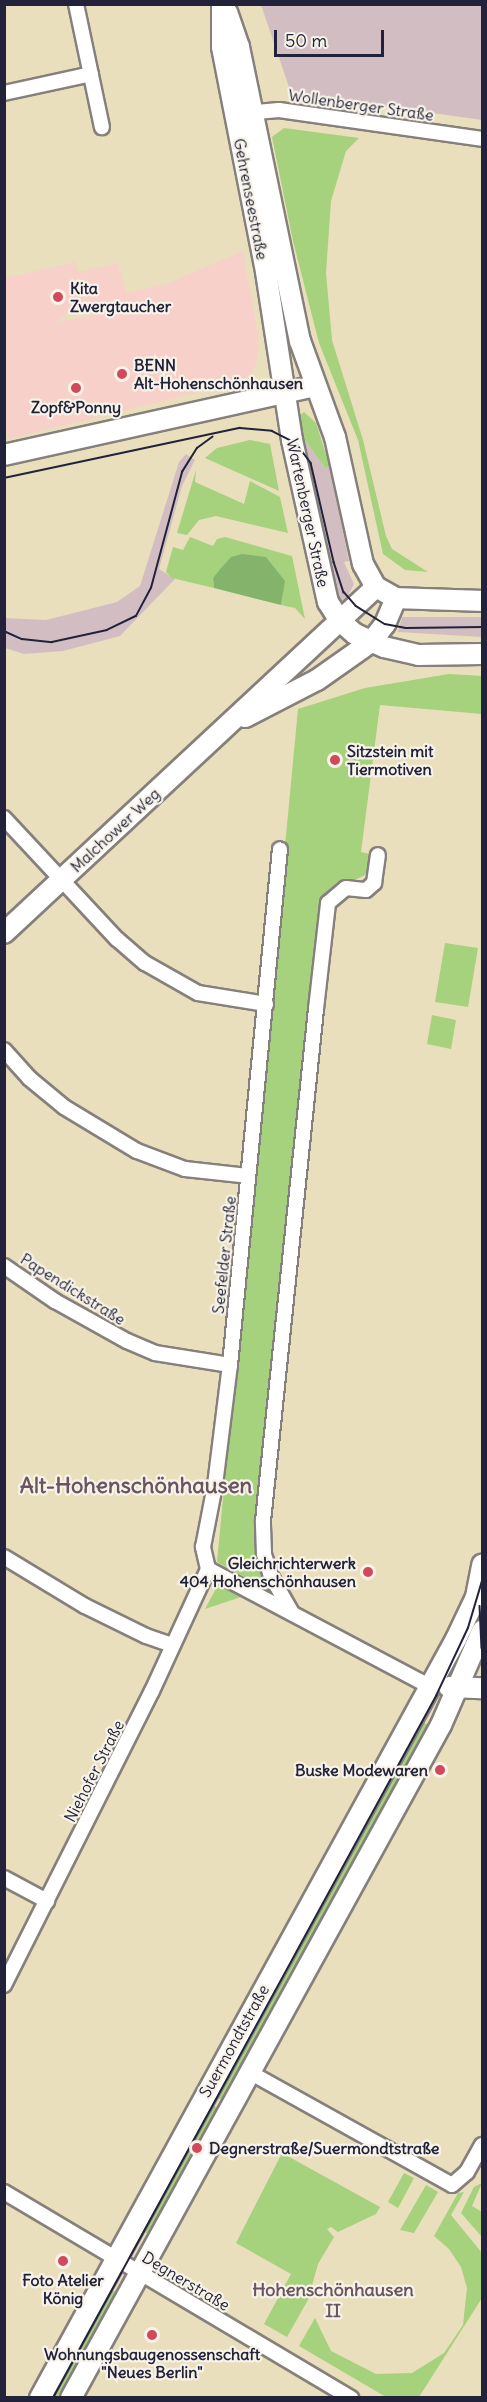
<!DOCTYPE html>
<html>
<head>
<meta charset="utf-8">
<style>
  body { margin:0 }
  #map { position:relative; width:487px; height:2402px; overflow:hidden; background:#e9dfbc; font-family:Delius,sans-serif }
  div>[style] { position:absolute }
  .built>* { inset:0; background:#f7d0ca }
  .industrial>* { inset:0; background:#d2bec2 }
  .green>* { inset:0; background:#a6d17d }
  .forest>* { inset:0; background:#84b36c }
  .roads { filter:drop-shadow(2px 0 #86807c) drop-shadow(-2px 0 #86807c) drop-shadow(0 2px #86807c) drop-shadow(0 -2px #86807c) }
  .street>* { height:14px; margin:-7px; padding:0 7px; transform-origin:7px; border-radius:7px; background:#fff }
  .secondary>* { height:20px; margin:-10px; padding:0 10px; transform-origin:10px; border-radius:10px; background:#fff }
  .tram>* { height:1.5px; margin:-0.75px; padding:0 0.75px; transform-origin:0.75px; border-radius:0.75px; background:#22223b }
  .dots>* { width:16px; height:16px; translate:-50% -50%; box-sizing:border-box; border:3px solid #f7f3e8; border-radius:50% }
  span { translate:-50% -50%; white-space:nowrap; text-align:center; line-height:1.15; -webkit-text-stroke:4.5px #f7f3e8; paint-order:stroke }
  .street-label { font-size:16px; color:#22223b }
  .poi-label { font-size:16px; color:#22223b; font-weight:700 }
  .left { translate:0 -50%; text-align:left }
  .right { translate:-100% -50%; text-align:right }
  .neighbourhood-label { font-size:18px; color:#695460; font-weight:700 }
  .district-label { font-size:22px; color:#695460; font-weight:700 }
  .frame { position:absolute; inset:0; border:6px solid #22223b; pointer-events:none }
  .scale { position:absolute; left:274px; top:30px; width:110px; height:27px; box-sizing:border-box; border:3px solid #22223b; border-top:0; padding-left:8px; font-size:18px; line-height:21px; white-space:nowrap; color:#22223b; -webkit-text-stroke:4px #f7f3e8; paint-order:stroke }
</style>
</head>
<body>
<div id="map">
  <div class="built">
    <div style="clip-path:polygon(evenodd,243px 251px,259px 341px,256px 365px,249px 375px,240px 382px,8px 439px,4px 423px,5px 278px,75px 262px,78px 272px,118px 263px,126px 293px,166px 284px,243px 251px,97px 302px,99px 314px,58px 322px,74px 307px,97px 302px)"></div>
  </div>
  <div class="industrial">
    <div style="clip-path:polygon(261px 5px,482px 5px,482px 120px,291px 93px)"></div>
    <div style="clip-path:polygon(302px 436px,325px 468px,330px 467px,349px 561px,344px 562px,354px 584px,345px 601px,336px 597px,331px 582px,335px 580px,332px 564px,328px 565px)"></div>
    <div style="clip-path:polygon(186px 454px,195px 460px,182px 486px,159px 569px,175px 579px,120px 636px,63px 651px,24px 654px,5px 648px,4px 618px,46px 620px,117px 602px,140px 586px,179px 462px)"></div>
    <div style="clip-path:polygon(402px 617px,482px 617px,482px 637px,398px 632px)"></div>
  </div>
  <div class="green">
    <div style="clip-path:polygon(284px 128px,359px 138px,346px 151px,331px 201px,326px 273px,332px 340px,363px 440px,386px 536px,392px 549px,428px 572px,405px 570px,383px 554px,358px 440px,319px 343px,293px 241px,272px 137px)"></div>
    <div style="clip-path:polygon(304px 412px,316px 423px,330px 467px,325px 468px,302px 436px,299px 416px)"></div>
    <div style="clip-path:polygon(250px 440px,270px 444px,279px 491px,205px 458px,217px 448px)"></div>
    <div style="clip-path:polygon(196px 470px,195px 482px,244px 504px,250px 481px,280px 497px,288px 533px,216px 516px,199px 520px,187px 535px,177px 533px)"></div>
    <div style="clip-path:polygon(190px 537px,213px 546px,217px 539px,225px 537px,292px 556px,305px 619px,295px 608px,281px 605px,283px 592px,265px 557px,231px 557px,213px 578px,214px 588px,172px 578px,166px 572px,173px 547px,183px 550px)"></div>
    <div style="clip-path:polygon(449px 674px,482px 676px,482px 714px,380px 705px,361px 852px,370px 854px,367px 874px,355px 880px,337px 882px,322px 899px,256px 1523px,259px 1560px,269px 1591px,217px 1562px,298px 709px,365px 688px)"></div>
    <div style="clip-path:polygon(445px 943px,478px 948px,468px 1007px,435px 1002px)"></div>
    <div style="clip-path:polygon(432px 1015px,456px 1020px,451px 1049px,427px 1044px)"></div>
    <div style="clip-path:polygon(219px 1583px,244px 1596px,205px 1609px)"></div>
    <div style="clip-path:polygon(417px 1719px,430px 1726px,231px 2105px,210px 2094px)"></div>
    <div style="clip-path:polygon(212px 2104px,218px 2108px,148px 2234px,142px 2231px)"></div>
    <div style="clip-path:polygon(282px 2153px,380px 2207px,376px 2214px,338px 2232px,331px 2227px,327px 2229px,334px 2237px,318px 2264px,308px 2300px,287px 2337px,264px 2324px,291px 2274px,236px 2243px)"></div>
    <div style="clip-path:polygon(404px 2173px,414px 2178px,398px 2208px,388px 2202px)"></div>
    <div style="clip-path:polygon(482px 2183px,472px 2206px,482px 2212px,482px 2237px,461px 2213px,474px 2187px)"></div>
    <div style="clip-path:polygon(426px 2185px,438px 2192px,414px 2233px,400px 2230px)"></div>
    <div style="clip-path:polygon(464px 2192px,451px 2215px,482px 2253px,482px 2298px,419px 2397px,386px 2397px,299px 2346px,315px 2318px,331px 2351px,376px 2374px,412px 2373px,444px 2353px,463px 2325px,467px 2288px,461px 2267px,449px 2249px,434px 2236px,458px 2193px)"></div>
    <div style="clip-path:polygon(107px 2288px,118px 2293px,65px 2397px,47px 2398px)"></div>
  </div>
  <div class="forest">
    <div style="clip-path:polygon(242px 554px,266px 557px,285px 581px,281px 605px,214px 588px,213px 578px,221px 568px,231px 557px)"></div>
  </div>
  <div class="roads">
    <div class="street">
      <div style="left:76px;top:4px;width:126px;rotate:78.1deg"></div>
      <div style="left:4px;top:93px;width:89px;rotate:-12.3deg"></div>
      <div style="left:245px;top:113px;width:34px;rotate:-5deg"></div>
      <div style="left:279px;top:110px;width:205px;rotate:8.1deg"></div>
      <div style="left:4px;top:818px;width:166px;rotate:47deg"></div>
      <div style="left:117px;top:939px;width:37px;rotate:41deg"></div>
      <div style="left:145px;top:963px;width:61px;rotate:29.5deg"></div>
      <div style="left:198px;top:993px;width:69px;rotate:9.2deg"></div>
      <div style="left:4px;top:1050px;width:38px;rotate:48deg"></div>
      <div style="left:29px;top:1078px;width:45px;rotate:39.6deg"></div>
      <div style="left:64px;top:1107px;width:85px;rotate:31.1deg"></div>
      <div style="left:137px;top:1151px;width:51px;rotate:20.6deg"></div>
      <div style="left:185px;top:1169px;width:63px;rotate:6.3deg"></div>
      <div style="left:4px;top:1266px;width:62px;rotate:34.5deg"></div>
      <div style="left:55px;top:1301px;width:82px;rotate:29.1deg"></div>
      <div style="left:127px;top:1341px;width:30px;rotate:23deg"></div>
      <div style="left:155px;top:1353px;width:76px;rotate:9.1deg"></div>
      <div style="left:4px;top:1557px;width:95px;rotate:31.2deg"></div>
      <div style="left:85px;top:1606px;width:68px;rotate:26.2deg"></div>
      <div style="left:146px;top:1636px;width:28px;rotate:19deg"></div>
      <div style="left:208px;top:1569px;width:23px;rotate:-103deg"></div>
      <div style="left:203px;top:1547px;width:63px;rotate:-79deg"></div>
      <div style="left:215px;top:1485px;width:121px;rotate:-82.9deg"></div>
      <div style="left:230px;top:1365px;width:518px;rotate:-84.47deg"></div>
      <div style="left:208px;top:1569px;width:250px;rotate:27.9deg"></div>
      <div style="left:292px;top:1613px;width:43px;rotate:-119.6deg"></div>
      <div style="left:271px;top:1576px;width:23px;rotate:-108deg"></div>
      <div style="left:264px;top:1554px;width:33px;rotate:-92deg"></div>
      <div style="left:263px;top:1521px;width:515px;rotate:-84.09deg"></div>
      <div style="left:316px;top:1009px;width:107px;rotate:-83.5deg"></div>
      <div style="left:328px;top:903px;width:23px;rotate:-40deg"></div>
      <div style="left:346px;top:888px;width:20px;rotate:6deg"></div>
      <div style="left:366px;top:890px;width:11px;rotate:-41deg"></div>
      <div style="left:374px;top:883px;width:28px;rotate:-82deg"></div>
      <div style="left:4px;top:1878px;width:49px;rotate:28.1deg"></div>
      <div style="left:4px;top:1985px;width:329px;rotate:-63.3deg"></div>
      <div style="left:152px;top:1691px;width:134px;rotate:-65.3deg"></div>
      <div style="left:251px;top:2073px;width:230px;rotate:29.1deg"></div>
      <div style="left:452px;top:2185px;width:20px;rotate:-41deg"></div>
      <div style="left:467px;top:2172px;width:31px;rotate:-61deg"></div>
      <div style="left:4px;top:2192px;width:404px;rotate:30.7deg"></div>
    </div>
    <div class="secondary">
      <div style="left:222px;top:4px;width:43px;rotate:90deg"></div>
      <div style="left:222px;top:47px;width:229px;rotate:78.9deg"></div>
      <div style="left:266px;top:272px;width:170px;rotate:81.2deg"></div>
      <div style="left:292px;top:440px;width:166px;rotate:77.5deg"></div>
      <div style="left:328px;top:602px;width:22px;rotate:58deg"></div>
      <div style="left:340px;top:621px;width:20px;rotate:41deg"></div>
      <div style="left:355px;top:634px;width:32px;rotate:24deg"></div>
      <div style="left:384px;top:647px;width:35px;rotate:13deg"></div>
      <div style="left:418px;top:655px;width:64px;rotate:-0.9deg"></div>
      <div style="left:227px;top:12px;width:37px;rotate:71deg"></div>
      <div style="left:239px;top:47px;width:300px;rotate:78.3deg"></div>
      <div style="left:300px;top:341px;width:102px;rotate:70deg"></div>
      <div style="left:335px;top:437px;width:130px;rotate:77.6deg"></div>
      <div style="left:363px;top:564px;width:26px;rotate:61deg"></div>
      <div style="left:376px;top:587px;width:23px;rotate:29deg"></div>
      <div style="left:396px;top:598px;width:86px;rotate:2deg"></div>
      <div style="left:4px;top:455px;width:318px;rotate:-12.5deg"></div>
      <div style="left:245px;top:717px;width:81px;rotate:-27.2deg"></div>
      <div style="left:317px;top:680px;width:66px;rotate:-35.1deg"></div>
      <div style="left:371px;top:642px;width:23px;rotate:-52deg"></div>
      <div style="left:385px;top:624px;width:28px;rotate:-67deg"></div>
      <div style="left:4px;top:933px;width:508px;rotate:-42.93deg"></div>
      <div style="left:449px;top:1687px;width:33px;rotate:2deg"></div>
      <div style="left:40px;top:2398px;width:866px;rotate:-61.27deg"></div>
      <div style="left:456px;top:1639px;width:47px;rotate:-64.5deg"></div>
      <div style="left:476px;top:1597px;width:33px;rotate:-79deg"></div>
      <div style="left:71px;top:2398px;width:768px;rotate:-61.2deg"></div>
      <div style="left:441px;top:1725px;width:103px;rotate:-66.4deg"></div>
    </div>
  </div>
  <div class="tram">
    <div style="left:4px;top:478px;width:241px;rotate:-12deg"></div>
    <div style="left:240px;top:428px;width:32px;rotate:5deg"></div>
    <div style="left:272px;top:431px;width:27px;rotate:27deg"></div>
    <div style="left:296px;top:443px;width:25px;rotate:53deg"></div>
    <div style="left:311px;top:463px;width:102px;rotate:76.9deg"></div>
    <div style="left:334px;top:562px;width:32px;rotate:72deg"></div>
    <div style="left:344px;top:592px;width:18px;rotate:49deg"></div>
    <div style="left:356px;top:606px;width:34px;rotate:32deg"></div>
    <div style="left:385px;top:624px;width:21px;rotate:11deg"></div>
    <div style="left:406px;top:628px;width:76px;rotate:-0.8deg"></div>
    <div style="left:4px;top:631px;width:20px;rotate:24deg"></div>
    <div style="left:22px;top:639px;width:30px;rotate:6deg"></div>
    <div style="left:52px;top:642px;width:56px;rotate:-12.3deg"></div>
    <div style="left:107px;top:630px;width:32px;rotate:-26deg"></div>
    <div style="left:136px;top:616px;width:32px;rotate:-62deg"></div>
    <div style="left:151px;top:588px;width:120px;rotate:-75deg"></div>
    <div style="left:182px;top:472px;width:28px;rotate:-58deg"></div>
    <div style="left:197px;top:448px;width:19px;rotate:-36deg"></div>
    <div style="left:480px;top:1606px;width:42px;rotate:87.3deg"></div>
    <div style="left:53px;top:2398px;width:800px;rotate:-61.38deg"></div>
    <div style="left:436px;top:1696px;width:75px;rotate:-64.8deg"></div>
    <div style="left:468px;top:1628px;width:49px;rotate:-73.4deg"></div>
  </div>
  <div class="dots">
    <div style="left:58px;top:297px;background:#d1495b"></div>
    <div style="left:122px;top:374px;background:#d1495b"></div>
    <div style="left:76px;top:388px;background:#d1495b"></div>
    <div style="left:335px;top:760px;background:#d1495b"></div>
    <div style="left:368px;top:1572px;background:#d1495b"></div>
    <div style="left:440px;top:1770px;background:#d1495b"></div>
    <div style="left:197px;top:2148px;background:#d1495b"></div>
    <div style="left:63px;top:2261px;background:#d1495b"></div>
    <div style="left:152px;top:2335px;background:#d1495b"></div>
  </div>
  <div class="street-label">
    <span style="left:361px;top:105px;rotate:8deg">Wollenberger Straße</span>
    <span style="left:251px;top:199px;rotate:79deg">Gehrenseestraße</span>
    <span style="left:308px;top:513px;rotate:78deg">Wartenberger Straße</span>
    <span style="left:115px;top:830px;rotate:-43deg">Malchower Weg</span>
    <span style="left:224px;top:1255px;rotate:-84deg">Seefelder Straße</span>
    <span style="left:73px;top:1289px;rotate:32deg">Papendickstraße</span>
    <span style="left:94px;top:1771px;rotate:-63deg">Niehofer Straße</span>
    <span style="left:234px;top:2041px;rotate:-61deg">Suermondtstraße</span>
    <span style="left:186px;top:2281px;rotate:31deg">Degnerstraße</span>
  </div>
  <div class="poi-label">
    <span class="left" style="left:70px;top:297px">Kita<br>Zwergtaucher</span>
    <span class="left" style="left:134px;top:374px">BENN<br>Alt-Hohenschönhausen</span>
    <span style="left:76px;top:407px">Zopf&amp;Ponny</span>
    <span class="left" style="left:347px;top:760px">Sitzstein mit<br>Tiermotiven</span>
    <span class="right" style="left:356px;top:1572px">Gleichrichterwerk<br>404 Hohenschönhausen</span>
    <span class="right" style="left:428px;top:1770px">Buske Modewaren</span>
    <span class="left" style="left:209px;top:2148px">Degnerstraße/Suermondtstraße</span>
    <span style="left:63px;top:2289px">Foto Atelier<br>König</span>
    <span style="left:152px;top:2363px">Wohnungsbaugenossenschaft<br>"Neues Berlin"</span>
  </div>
  <div class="neighbourhood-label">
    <span style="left:333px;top:2301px">Hohenschönhausen<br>II</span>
  </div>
  <div class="district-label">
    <span style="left:136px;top:1486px">Alt-Hohenschönhausen</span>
  </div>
  <div class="frame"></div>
  <div class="scale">50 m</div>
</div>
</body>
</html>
